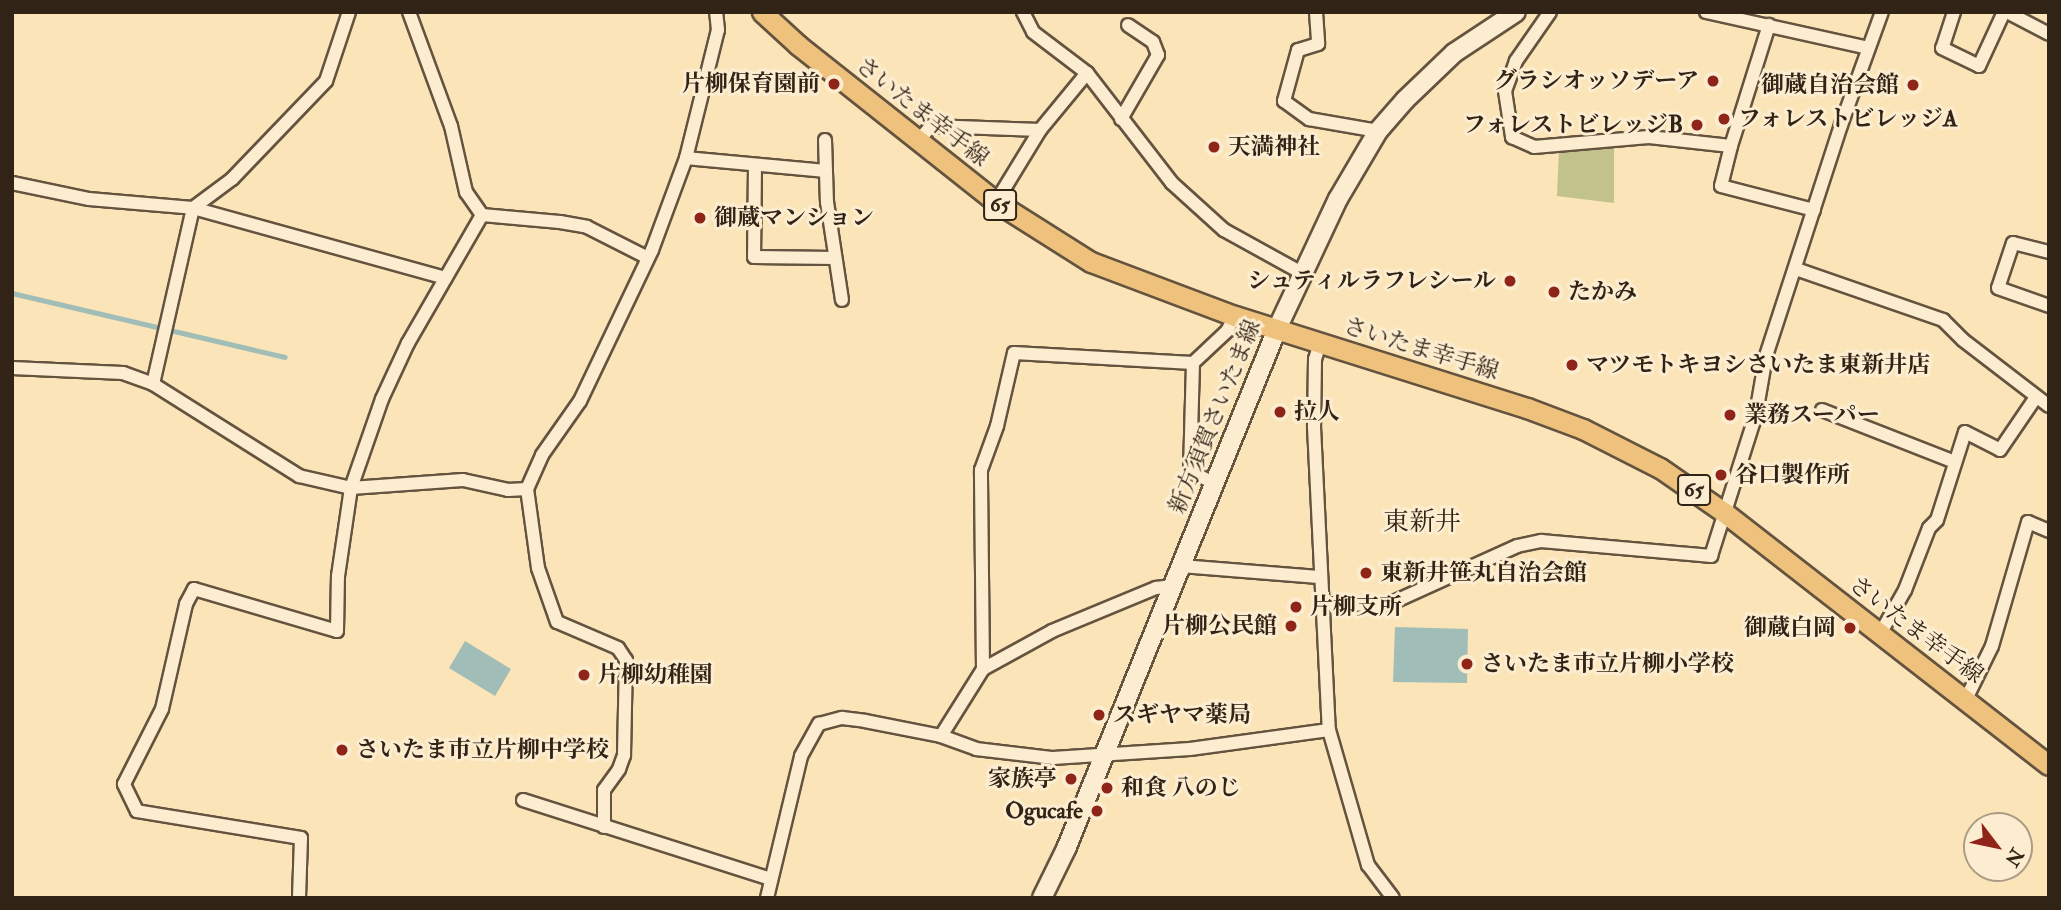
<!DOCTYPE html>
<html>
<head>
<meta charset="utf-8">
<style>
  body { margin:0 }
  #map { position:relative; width:2061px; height:910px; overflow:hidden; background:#fbe4b7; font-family:"IM FELL Double Pica","Noto Serif JP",serif }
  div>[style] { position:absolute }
  .green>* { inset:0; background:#c2c38c }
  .water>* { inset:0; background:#a1bdb7 }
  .stream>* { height:4.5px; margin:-2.25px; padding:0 2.25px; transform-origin:2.25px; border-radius:2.25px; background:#a1bdb7 }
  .roads { filter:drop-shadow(2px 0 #64533f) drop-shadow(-2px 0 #64533f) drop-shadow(0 2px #64533f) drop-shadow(0 -2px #64533f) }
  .minor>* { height:12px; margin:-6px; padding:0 6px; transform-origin:6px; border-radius:6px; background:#fcedd0 }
  .secondary>* { height:18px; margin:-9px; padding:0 9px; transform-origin:9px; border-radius:9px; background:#fcedd0 }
  .primary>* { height:19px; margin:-9.5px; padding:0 9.5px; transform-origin:9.5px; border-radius:9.5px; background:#eec27c }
  .dots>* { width:19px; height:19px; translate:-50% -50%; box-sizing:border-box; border:4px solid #fcedd0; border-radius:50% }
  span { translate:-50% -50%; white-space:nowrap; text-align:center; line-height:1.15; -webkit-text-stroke:6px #fcedd0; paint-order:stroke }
  .shield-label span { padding:2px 5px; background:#fcedd0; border:2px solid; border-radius:5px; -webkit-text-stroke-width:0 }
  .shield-label { font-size:21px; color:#322317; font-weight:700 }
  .poi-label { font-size:23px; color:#322317; font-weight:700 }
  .right { translate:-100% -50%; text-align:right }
  .left { translate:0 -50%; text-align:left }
  .street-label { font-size:23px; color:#322317 }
  .quarter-label { font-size:26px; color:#322317 }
  .frame { position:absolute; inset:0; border:14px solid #322317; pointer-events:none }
  .north { position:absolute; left:1963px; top:812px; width:70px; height:70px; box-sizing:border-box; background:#fcedd0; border:2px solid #ab9c86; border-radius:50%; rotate:122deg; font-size:19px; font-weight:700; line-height:28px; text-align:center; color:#322317 }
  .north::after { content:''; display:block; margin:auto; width:24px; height:32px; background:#8f2418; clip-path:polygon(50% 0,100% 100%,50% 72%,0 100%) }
</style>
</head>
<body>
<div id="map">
  <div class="green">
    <div style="clip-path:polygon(1614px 145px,1614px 203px,1557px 196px,1559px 149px)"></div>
  </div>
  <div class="water">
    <div style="clip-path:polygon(1395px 627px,1468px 629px,1467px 683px,1393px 682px)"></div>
    <div style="clip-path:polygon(465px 641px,511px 669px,495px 696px,449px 668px)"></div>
  </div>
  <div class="stream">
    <div style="left:12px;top:293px;width:280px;rotate:13.2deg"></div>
  </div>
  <div class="roads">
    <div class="minor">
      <div style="left:409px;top:12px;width:121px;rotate:69.8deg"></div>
      <div style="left:451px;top:126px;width:68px;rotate:77.2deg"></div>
      <div style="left:466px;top:192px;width:28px;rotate:55deg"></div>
      <div style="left:1023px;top:12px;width:22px;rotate:63deg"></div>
      <div style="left:1033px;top:32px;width:68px;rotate:37.2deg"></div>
      <div style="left:1087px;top:73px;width:139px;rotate:52.3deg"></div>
      <div style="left:1172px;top:183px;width:70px;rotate:42.1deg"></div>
      <div style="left:1224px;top:230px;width:89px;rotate:28.9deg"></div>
      <div style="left:1316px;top:12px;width:32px;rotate:86deg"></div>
      <div style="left:1318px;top:44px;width:21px;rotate:163deg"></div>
      <div style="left:1298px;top:50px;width:53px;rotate:105.4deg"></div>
      <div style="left:1284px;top:101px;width:31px;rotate:36deg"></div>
      <div style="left:1309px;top:119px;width:70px;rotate:9.9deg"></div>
      <div style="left:1550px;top:12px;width:60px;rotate:124.8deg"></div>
      <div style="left:1516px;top:61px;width:32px;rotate:110deg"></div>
      <div style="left:1505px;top:91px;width:47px;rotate:81.3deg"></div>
      <div style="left:1512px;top:137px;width:24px;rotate:24deg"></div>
      <div style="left:1534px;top:147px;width:115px;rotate:-5deg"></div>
      <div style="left:1649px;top:137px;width:82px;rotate:6.3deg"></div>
      <div style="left:1731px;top:146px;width:41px;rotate:104deg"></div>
      <div style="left:1721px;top:186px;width:96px;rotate:14.5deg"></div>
      <div style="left:1706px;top:12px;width:166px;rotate:12.5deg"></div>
      <div style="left:1954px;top:12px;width:38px;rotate:108deg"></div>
      <div style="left:1942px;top:48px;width:41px;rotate:25.9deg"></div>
      <div style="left:1979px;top:66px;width:60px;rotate:-65.2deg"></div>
      <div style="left:2007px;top:12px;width:47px;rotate:27.6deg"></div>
      <div style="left:1121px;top:119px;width:74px;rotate:-60deg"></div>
      <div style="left:1158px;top:55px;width:14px;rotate:-111deg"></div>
      <div style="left:1153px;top:42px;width:30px;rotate:-146deg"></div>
      <div style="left:825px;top:140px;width:62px;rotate:88.2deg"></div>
      <div style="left:827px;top:202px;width:99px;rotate:81.3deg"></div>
      <div style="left:919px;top:140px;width:18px;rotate:-49deg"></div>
      <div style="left:931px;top:126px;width:109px;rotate:2.1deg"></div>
      <div style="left:1731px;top:146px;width:127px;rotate:-72.6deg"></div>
      <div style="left:686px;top:158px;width:140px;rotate:5.3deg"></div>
      <div style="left:755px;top:165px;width:92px;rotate:90.6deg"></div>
      <div style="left:754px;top:257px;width:81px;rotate:0.7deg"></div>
      <div style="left:12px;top:183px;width:79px;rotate:11.7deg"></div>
      <div style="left:89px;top:199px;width:104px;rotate:4.9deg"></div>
      <div style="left:193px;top:208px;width:262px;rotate:15.5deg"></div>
      <div style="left:996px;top:202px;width:84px;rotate:-58.6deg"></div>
      <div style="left:1040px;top:130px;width:74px;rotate:-50.5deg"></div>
      <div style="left:482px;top:215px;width:78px;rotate:5.1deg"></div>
      <div style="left:560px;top:222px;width:27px;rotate:10deg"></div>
      <div style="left:587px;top:227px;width:68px;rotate:26.9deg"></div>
      <div style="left:2049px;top:252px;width:37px;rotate:-166deg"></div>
      <div style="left:2013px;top:243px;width:47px;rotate:108.4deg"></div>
      <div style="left:1998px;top:288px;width:54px;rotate:19.4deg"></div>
      <div style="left:1796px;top:269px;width:156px;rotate:19.1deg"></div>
      <div style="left:1943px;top:320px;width:28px;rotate:45deg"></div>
      <div style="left:1963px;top:340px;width:108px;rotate:37.5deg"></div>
      <div style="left:1320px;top:343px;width:17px;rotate:107deg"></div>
      <div style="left:1315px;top:359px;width:68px;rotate:90.8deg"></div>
      <div style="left:1314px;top:427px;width:303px;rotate:87.2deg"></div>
      <div style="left:1329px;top:730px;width:141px;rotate:73.9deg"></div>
      <div style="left:1368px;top:865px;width:41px;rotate:52.9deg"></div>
      <div style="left:1193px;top:363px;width:108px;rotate:91.6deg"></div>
      <div style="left:1190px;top:471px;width:27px;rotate:27deg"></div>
      <div style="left:12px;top:368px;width:111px;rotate:2.6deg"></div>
      <div style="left:123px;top:373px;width:32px;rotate:20deg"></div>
      <div style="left:153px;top:384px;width:173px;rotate:32.2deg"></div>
      <div style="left:299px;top:476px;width:53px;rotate:13deg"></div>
      <div style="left:351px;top:488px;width:112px;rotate:-4.1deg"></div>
      <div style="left:463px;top:480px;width:46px;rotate:12.5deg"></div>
      <div style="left:508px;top:490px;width:19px;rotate:-3deg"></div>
      <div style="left:153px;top:384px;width:180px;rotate:-77.2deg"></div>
      <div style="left:193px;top:208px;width:49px;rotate:-36.6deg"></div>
      <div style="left:232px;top:179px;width:136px;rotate:-46.2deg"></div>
      <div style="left:326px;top:81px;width:73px;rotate:-71.6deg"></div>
      <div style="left:1822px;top:410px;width:143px;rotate:21.4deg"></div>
      <div style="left:1181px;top:566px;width:138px;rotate:4.6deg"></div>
      <div style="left:1321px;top:604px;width:66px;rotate:0.9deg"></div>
      <div style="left:1387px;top:605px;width:143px;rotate:-24.4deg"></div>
      <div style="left:1517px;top:546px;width:25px;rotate:-12deg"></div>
      <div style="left:1541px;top:541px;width:171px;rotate:5deg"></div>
      <div style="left:1711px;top:556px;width:149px;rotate:-72.4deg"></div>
      <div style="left:1756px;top:414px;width:59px;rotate:-80.2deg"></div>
      <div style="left:1766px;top:356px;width:243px;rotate:-72deg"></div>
      <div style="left:1841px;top:125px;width:120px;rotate:-70.1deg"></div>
      <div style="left:1880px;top:634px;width:51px;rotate:-60.4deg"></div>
      <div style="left:1905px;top:590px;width:66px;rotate:-68.8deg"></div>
      <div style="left:1929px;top:528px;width:11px;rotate:-45deg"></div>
      <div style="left:1937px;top:520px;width:92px;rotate:-72.3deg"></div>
      <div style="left:1965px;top:432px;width:39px;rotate:27deg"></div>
      <div style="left:2000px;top:450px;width:64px;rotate:-55.8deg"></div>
      <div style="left:983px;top:669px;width:199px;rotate:-90.6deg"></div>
      <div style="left:981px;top:470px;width:47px;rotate:-70deg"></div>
      <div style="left:997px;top:426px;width:75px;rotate:-76.9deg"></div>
      <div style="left:1014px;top:353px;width:179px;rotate:3.2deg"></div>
      <div style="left:1193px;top:363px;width:47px;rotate:-43.3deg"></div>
      <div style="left:1227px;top:331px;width:17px;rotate:-62deg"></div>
      <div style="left:1966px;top:699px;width:59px;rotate:-63.9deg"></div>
      <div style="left:1992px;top:646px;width:129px;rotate:-73.8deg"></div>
      <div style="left:2028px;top:522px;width:23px;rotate:23deg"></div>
      <div style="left:941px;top:736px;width:79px;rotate:-57.9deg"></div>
      <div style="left:983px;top:669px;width:79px;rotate:-28.8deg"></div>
      <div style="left:1052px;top:631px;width:113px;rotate:-22.5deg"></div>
      <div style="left:1156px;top:588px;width:17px;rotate:-7deg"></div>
      <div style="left:523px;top:800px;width:260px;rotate:17.7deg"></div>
      <div style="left:604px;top:827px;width:37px;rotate:-90deg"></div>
      <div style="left:604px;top:790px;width:26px;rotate:-54deg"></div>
      <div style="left:619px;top:769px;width:15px;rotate:-70deg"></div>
      <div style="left:624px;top:755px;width:95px;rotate:-88.8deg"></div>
      <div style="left:626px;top:660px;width:14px;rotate:-124deg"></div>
      <div style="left:618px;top:648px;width:66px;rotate:-156.9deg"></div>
      <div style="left:557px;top:622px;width:57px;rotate:-109.4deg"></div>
      <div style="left:538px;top:568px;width:80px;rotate:-97.9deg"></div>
      <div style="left:527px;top:489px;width:37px;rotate:-66deg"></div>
      <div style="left:542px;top:455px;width:66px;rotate:-54.9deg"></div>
      <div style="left:580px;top:401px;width:167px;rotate:-64.5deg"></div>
      <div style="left:652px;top:250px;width:98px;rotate:-69.7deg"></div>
      <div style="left:686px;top:158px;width:132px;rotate:-76deg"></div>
      <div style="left:718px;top:30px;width:18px;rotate:-96deg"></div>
      <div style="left:299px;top:898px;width:60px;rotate:-88.1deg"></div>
      <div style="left:301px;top:838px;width:166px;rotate:-170.7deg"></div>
      <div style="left:137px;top:811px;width:30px;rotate:-116deg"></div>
      <div style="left:124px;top:784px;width:84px;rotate:-63.1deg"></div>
      <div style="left:162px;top:709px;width:108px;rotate:-77.1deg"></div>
      <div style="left:186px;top:604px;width:17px;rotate:-62deg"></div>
      <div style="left:194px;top:589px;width:149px;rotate:16.4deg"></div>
      <div style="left:337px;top:631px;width:55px;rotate:-89deg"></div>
      <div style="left:338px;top:576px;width:89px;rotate:-81.6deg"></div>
      <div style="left:351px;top:488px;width:94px;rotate:-70.8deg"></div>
      <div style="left:382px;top:399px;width:62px;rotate:-65.1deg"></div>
      <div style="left:408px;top:343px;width:148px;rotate:-60deg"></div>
      <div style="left:767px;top:898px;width:146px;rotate:-76.5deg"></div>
      <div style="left:801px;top:756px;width:37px;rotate:-61deg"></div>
      <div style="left:819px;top:724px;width:24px;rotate:-15deg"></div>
      <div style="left:842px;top:718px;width:23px;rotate:7deg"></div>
      <div style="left:865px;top:721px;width:77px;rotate:11.2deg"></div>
      <div style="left:941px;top:736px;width:37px;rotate:20deg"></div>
      <div style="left:976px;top:749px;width:78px;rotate:6.7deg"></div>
      <div style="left:1053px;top:758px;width:137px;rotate:-3.8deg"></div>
      <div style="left:1190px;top:749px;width:140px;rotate:-7.8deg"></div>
    </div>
    <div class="secondary">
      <div style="left:1042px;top:898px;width:55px;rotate:-63.9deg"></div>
      <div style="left:1066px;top:849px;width:561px;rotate:-67.91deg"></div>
      <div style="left:1277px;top:329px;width:144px;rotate:-64.9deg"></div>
      <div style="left:1338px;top:199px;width:79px;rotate:-59.5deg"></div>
      <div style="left:1378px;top:131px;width:41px;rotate:-48.9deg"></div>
      <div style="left:1405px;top:100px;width:68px;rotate:-43.8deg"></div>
      <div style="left:1454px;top:53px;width:74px;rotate:-33.5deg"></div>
    </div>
    <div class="primary">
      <div style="left:762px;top:12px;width:49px;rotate:42.5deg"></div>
      <div style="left:798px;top:45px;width:253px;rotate:38.4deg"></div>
      <div style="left:996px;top:202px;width:112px;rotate:32.3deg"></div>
      <div style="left:1091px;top:262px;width:154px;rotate:20.6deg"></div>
      <div style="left:1235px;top:316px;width:306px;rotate:17.5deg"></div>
      <div style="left:1527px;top:408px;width:60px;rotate:20.6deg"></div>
      <div style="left:1583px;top:429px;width:86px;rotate:26.9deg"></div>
      <div style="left:1660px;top:468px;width:79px;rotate:34.7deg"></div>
      <div style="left:1725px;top:513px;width:410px;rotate:37.9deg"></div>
    </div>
  </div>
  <div class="dots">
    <div style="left:1713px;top:81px;background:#8f2418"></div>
    <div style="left:834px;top:84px;background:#8f2418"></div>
    <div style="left:1913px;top:85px;background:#8f2418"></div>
    <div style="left:1724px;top:119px;background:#8f2418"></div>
    <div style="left:1697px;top:125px;background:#8f2418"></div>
    <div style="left:1214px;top:147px;background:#8f2418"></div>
    <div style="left:700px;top:218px;background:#8f2418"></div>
    <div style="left:1510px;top:281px;background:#8f2418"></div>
    <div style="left:1554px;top:292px;background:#8f2418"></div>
    <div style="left:1572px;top:365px;background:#8f2418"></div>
    <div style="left:1280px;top:412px;background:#8f2418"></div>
    <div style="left:1730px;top:415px;background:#8f2418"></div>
    <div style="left:1721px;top:475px;background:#8f2418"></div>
    <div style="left:1366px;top:573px;background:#8f2418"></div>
    <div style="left:1296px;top:607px;background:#8f2418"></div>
    <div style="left:1291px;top:626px;background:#8f2418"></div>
    <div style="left:1850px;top:628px;background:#8f2418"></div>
    <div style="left:1467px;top:664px;background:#8f2418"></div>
    <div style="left:584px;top:675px;background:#8f2418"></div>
    <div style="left:1099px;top:715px;background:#8f2418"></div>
    <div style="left:342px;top:750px;background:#8f2418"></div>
    <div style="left:1071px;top:779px;background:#8f2418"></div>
    <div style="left:1107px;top:788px;background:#8f2418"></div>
    <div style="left:1097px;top:811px;background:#8f2418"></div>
  </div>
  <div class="shield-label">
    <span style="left:1000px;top:205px">65</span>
    <span style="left:1694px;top:490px">65</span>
  </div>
  <div class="poi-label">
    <span class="right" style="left:1699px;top:81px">グラシオッソデーア</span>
    <span class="right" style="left:820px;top:84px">片柳保育園前</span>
    <span class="right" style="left:1899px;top:85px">御蔵自治会館</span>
    <span class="left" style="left:1738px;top:119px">フォレストビレッジA</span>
    <span class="right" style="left:1683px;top:125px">フォレストビレッジB</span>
    <span class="left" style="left:1228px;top:147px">天満神社</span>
    <span class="left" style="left:714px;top:218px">御蔵マンション</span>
    <span class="right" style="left:1496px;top:281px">シュティルラフレシール</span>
    <span class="left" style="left:1568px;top:292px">たかみ</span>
    <span class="left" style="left:1586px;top:365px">マツモトキヨシさいたま東新井店</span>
    <span class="left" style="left:1294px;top:412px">拉人</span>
    <span class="left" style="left:1744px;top:415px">業務スーパー</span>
    <span class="left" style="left:1735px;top:475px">谷口製作所</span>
    <span class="left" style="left:1380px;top:573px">東新井笹丸自治会館</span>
    <span class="left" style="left:1310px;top:607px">片柳支所</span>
    <span class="right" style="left:1277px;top:626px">片柳公民館</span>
    <span class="right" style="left:1836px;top:628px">御蔵白岡</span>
    <span class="left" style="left:1481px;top:664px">さいたま市立片柳小学校</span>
    <span class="left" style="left:598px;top:675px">片柳幼稚園</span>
    <span class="left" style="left:1113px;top:715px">スギヤマ薬局</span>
    <span class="left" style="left:356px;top:750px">さいたま市立片柳中学校</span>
    <span class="right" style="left:1057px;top:779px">家族亭</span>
    <span class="left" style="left:1121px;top:788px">和食 八のじ</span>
    <span class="right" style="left:1083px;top:811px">Ogucafe</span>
  </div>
  <div class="street-label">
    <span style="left:922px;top:112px;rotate:38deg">さいたま幸手線</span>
    <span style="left:1421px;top:349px;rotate:17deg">さいたま幸手線</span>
    <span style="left:1215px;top:417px;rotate:-68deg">新方須賀さいたま線</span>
    <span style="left:1916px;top:630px;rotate:37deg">さいたま幸手線</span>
  </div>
  <div class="quarter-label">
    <span style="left:1422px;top:523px">東新井</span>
  </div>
  <div class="frame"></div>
  <div class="north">N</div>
</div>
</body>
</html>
